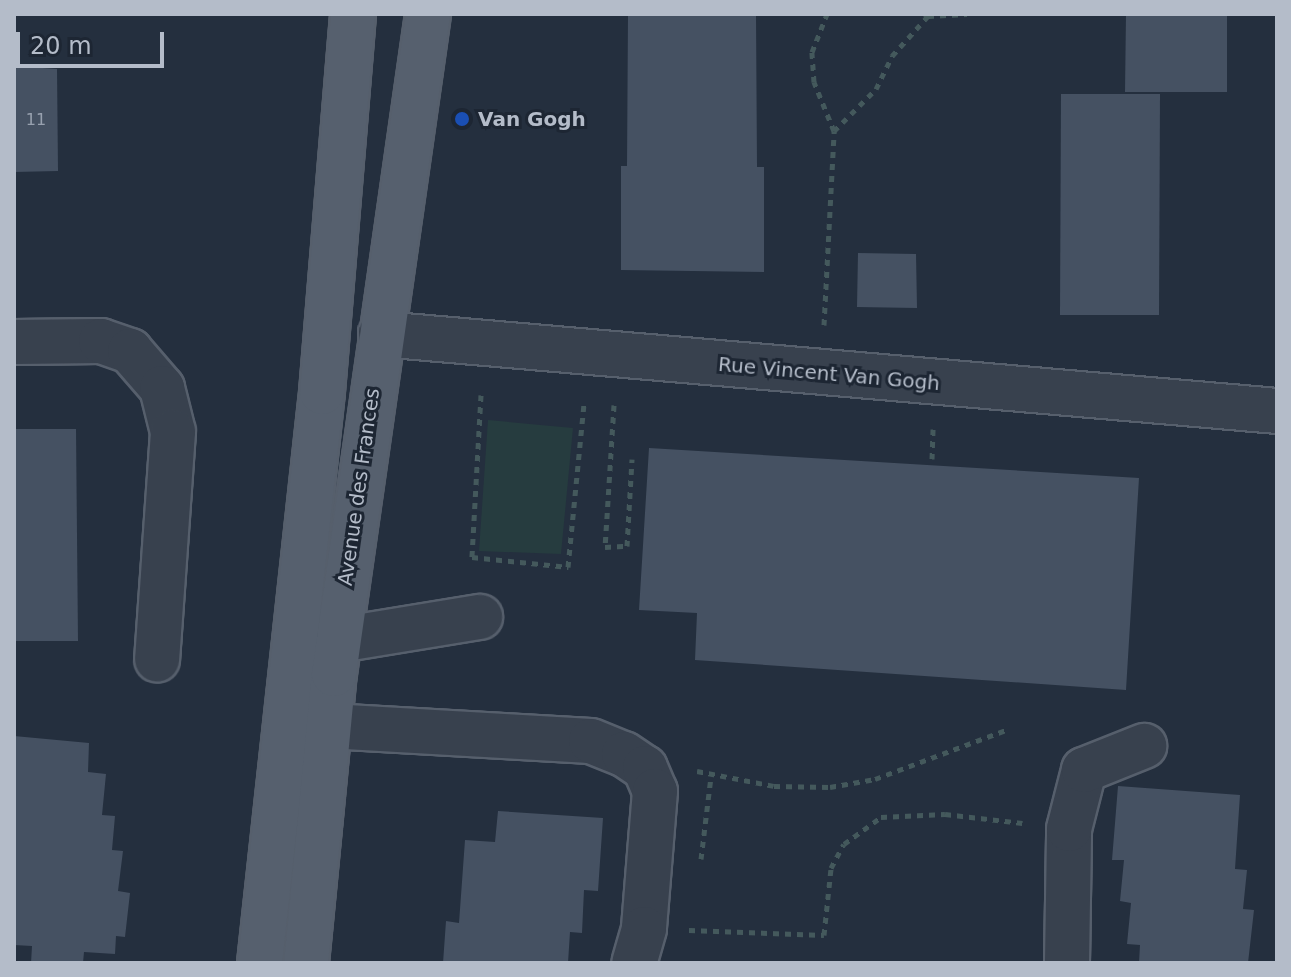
<!DOCTYPE html>
<html>
<head>
<meta charset="utf-8">
<style>
  body { margin:0 }
  #map { position:relative; width:1291px; height:977px; overflow:hidden; background:#242f3e; font-family:"DejaVu Sans",sans-serif }
  div>[style] { position:absolute }
  .green>* { inset:0; background:#263c3f }
  .building>* { inset:0; background:#455162 }
  .path>* { height:5px; margin-top:-2.5px; transform-origin:0; background:repeating-linear-gradient(90deg,#44595c 0 6px,transparent 0 12px) }
  .roads { filter:drop-shadow(2px 0 #565f6c) drop-shadow(-2px 0 #565f6c) drop-shadow(0 2px #565f6c) drop-shadow(0 -2px #565f6c) }
  .minor>* { height:44px; margin:-22px; padding:0 22px; transform-origin:22px; border-radius:22px; background:#38414e }
  .major>* { height:44px; margin:-22px; padding:0 22px; transform-origin:22px; border-radius:22px; background:#56606e }
  .dots>* { width:22px; height:22px; translate:-50% -50%; box-sizing:border-box; border:4px solid #1d2633; border-radius:50% }
  span { translate:-50% -50%; white-space:nowrap; text-align:center; line-height:1.15; -webkit-text-stroke:6px #1d2633; paint-order:stroke }
  .number-label { font-size:16px; color:#98a1af }
  .number-label span { -webkit-text-stroke-width:0 }
  .poi-label { font-size:20px; color:#b4bcc9; font-weight:700 }
  .left { translate:0 -50%; text-align:left }
  .street-label { font-size:20px; color:#b4bcc9 }
  .frame { position:absolute; inset:0; border:16px solid #b4bcc9; pointer-events:none }
  .scale { position:absolute; left:16px; top:32px; width:148px; height:36px; box-sizing:border-box; border:4px solid #b4bcc9; border-top:0; padding-left:10px; font-size:24px; line-height:28px; white-space:nowrap; color:#b4bcc9; -webkit-text-stroke:6px #1d2633; paint-order:stroke }
</style>
</head>
<body>
<div id="map">
  <div class="green">
    <div style="clip-path:polygon(488px 420px,573px 428px,561px 554px,479px 551px)"></div>
  </div>
  <div class="building">
    <div style="clip-path:polygon(628px 14px,756px 14px,757px 167px,764px 167px,764px 272px,621px 270px,621px 166px,627px 166px)"></div>
    <div style="clip-path:polygon(1126px 14px,1227px 14px,1227px 92px,1125px 92px)"></div>
    <div style="clip-path:polygon(14px 66px,57px 69px,58px 171px,14px 172px)"></div>
    <div style="clip-path:polygon(1061px 94px,1160px 94px,1159px 315px,1060px 315px)"></div>
    <div style="clip-path:polygon(858px 253px,916px 254px,917px 308px,857px 307px)"></div>
    <div style="clip-path:polygon(14px 429px,76px 429px,78px 641px,14px 641px)"></div>
    <div style="clip-path:polygon(649px 448px,1139px 478px,1126px 690px,695px 660px,697px 613px,639px 610px)"></div>
    <div style="clip-path:polygon(14px 736px,89px 743px,88px 772px,106px 774px,102px 815px,115px 816px,112px 850px,123px 851px,118px 891px,130px 893px,125px 937px,116px 936px,115px 954px,84px 952px,83px 963px,31px 963px,32px 946px,14px 945px)"></div>
    <div style="clip-path:polygon(1118px 786px,1240px 795px,1235px 869px,1247px 870px,1243px 909px,1254px 910px,1248px 963px,1139px 963px,1140px 945px,1127px 944px,1131px 903px,1120px 901px,1124px 860px,1112px 860px)"></div>
    <div style="clip-path:polygon(498px 811px,603px 818px,598px 891px,584px 890px,582px 933px,570px 932px,568px 963px,443px 963px,446px 921px,459px 923px,465px 840px,495px 842px)"></div>
  </div>
  <div class="path">
    <div style="left:928px;top:16px;width:39px;rotate:-3deg"></div>
    <div style="left:834px;top:131px;width:59px;rotate:-45deg"></div>
    <div style="left:876px;top:89px;width:37px;rotate:-64deg"></div>
    <div style="left:892px;top:56px;width:54px;rotate:-48deg"></div>
    <div style="left:928px;top:16px;width:4px;rotate:-153deg"></div>
    <div style="left:824px;top:325px;width:194px;rotate:-87deg"></div>
    <div style="left:834px;top:131px;width:53px;rotate:-112.2deg"></div>
    <div style="left:814px;top:82px;width:30px;rotate:-94deg"></div>
    <div style="left:812px;top:52px;width:41px;rotate:-68.5deg"></div>
    <div style="left:481px;top:395px;width:162px;rotate:93.2deg"></div>
    <div style="left:472px;top:557px;width:97px;rotate:5.9deg"></div>
    <div style="left:568px;top:567px;width:165px;rotate:-84.4deg"></div>
    <div style="left:614px;top:405px;width:142px;rotate:93.6deg"></div>
    <div style="left:605px;top:547px;width:22px;rotate:-3deg"></div>
    <div style="left:627px;top:546px;width:87px;rotate:-86.7deg"></div>
    <div style="left:932px;top:459px;width:30px;rotate:-88deg"></div>
    <div style="left:697px;top:771px;width:78px;rotate:11deg"></div>
    <div style="left:774px;top:786px;width:56px;rotate:1deg"></div>
    <div style="left:830px;top:787px;width:46px;rotate:-10.1deg"></div>
    <div style="left:875px;top:779px;width:143px;rotate:-20.5deg"></div>
    <div style="left:701px;top:859px;width:84px;rotate:-83.1deg"></div>
    <div style="left:689px;top:930px;width:135px;rotate:2.1deg"></div>
    <div style="left:824px;top:935px;width:67px;rotate:-84deg"></div>
    <div style="left:831px;top:868px;width:27px;rotate:-62deg"></div>
    <div style="left:844px;top:844px;width:46px;rotate:-36.1deg"></div>
    <div style="left:881px;top:817px;width:64px;rotate:-2.7deg"></div>
    <div style="left:945px;top:814px;width:78px;rotate:6.7deg"></div>
  </div>
  <div class="roads">
    <div class="minor">
      <div style="left:381px;top:334px;width:899px;rotate:4.91deg"></div>
      <div style="left:14px;top:342px;width:87px;rotate:-0.7deg"></div>
      <div style="left:101px;top:341px;width:31px;rotate:19deg"></div>
      <div style="left:130px;top:351px;width:49px;rotate:49.1deg"></div>
      <div style="left:162px;top:388px;width:45px;rotate:76deg"></div>
      <div style="left:173px;top:432px;width:228px;rotate:94deg"></div>
      <div style="left:339px;top:640px;width:143px;rotate:-9.3deg"></div>
      <div style="left:329px;top:726px;width:262px;rotate:3.3deg"></div>
      <div style="left:591px;top:741px;width:35px;rotate:22deg"></div>
      <div style="left:624px;top:754px;width:25px;rotate:34deg"></div>
      <div style="left:645px;top:768px;width:25px;rotate:67deg"></div>
      <div style="left:655px;top:791px;width:138px;rotate:94.6deg"></div>
      <div style="left:644px;top:929px;width:35px;rotate:106deg"></div>
      <div style="left:1067px;top:963px;width:134px;rotate:-89.1deg"></div>
      <div style="left:1069px;top:829px;width:61px;rotate:-75.7deg"></div>
      <div style="left:1084px;top:770px;width:65px;rotate:-21.8deg"></div>
    </div>
    <div class="major">
      <div style="left:260px;top:963px;width:574px;rotate:-83.8deg"></div>
      <div style="left:322px;top:392px;width:379px;rotate:-85.3deg"></div>
      <div style="left:306px;top:963px;width:290px;rotate:-84.5deg"></div>
      <div style="left:334px;top:674px;width:667px;rotate:-81.89deg"></div>
    </div>
  </div>
  <div class="dots">
    <div style="left:462px;top:119px;background:#1a4fb4"></div>
  </div>
  <div class="number-label">
    <span style="left:36px;top:120px">11</span>
  </div>
  <div class="poi-label">
    <span class="left" style="left:478px;top:119px">Van Gogh</span>
  </div>
  <div class="street-label">
    <span style="left:829px;top:374px;rotate:5deg">Rue Vincent Van Gogh</span>
    <span style="left:359px;top:487px;rotate:-82deg">Avenue des Frances</span>
  </div>
  <div class="frame"></div>
  <div class="scale">20 m</div>
</div>
</body>
</html>
